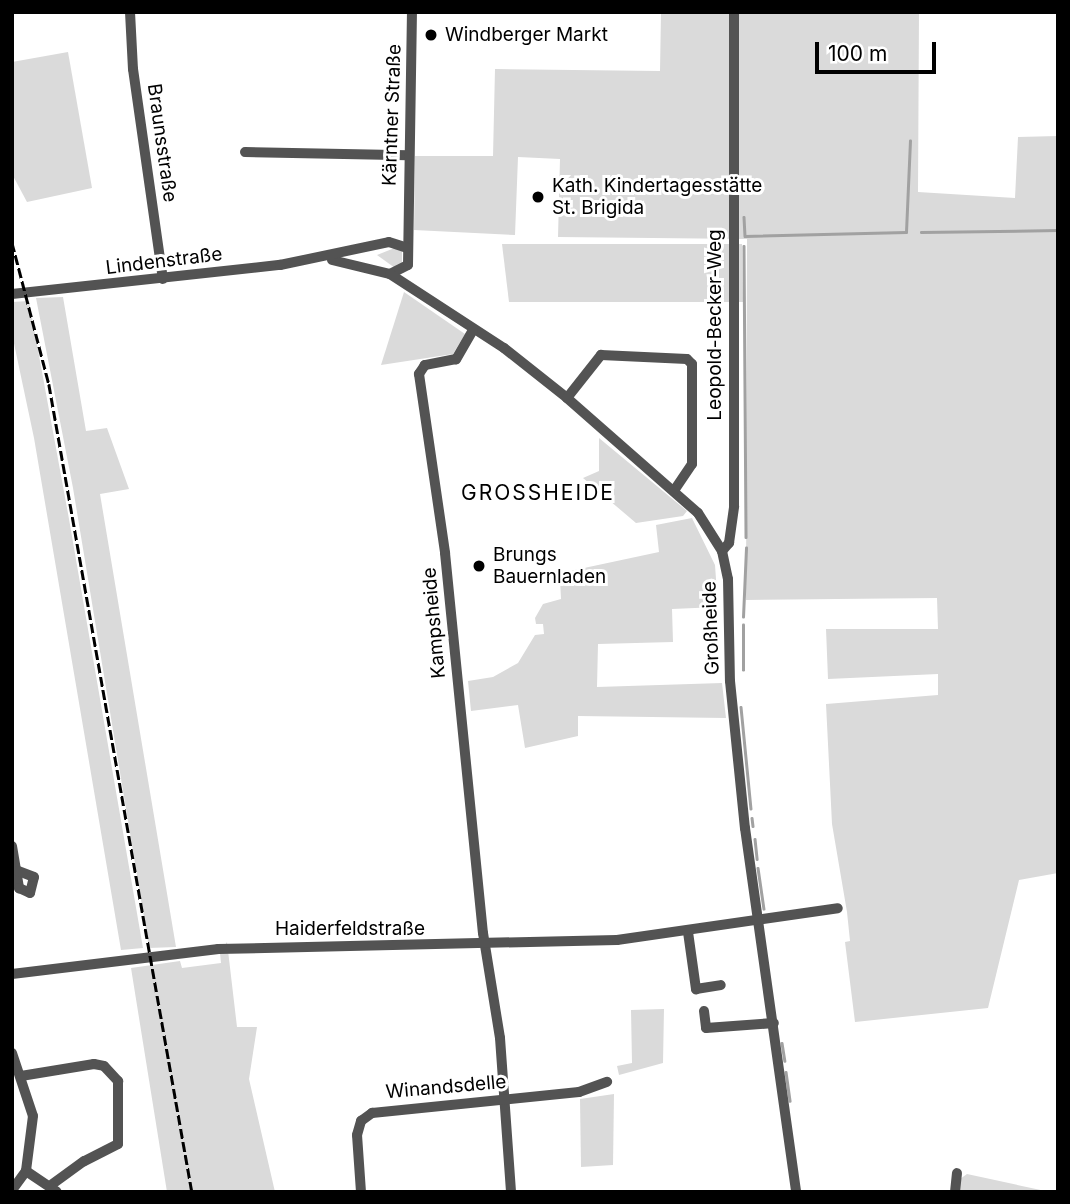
<!DOCTYPE html>
<html>
<head>
<meta charset="utf-8">
<style>
  body { margin:0 }
  #map { position:relative; width:1070px; height:1204px; overflow:hidden; background:#fff; font-family:Inter,sans-serif }
  div>[style] { position:absolute }
  .green>* { inset:0; background:#dadada }
  .stream>* { height:2.5px; margin:-1.25px; padding:0 1.25px; transform-origin:1.25px; border-radius:1.25px; background:#a1a1a1 }
  .minor>* { height:10px; margin:-5px; padding:0 5px; transform-origin:5px; border-radius:5px; background:#535353 }
  .rail>* { height:2.5px; margin-top:-1.25px; transform-origin:0; background:repeating-linear-gradient(90deg,#000 0 10px,transparent 0 13.5px) }
  .dots>* { width:19px; height:19px; translate:-50% -50%; box-sizing:border-box; border:4px solid #fff; border-radius:50% }
  span { translate:-50% -50%; white-space:nowrap; text-align:center; line-height:1.15; -webkit-text-stroke:6px #fff; paint-order:stroke }
  .poi-label { font-size:19px; color:#000 }
  .left { translate:0 -50%; text-align:left }
  .street-label { font-size:19px; color:#000 }
  .neighbourhood-label { font-size:21px; color:#000; letter-spacing:2px }
  .frame { position:absolute; inset:0; border:14px solid #000; pointer-events:none }
  .scale { position:absolute; left:815px; top:42px; width:121px; height:32px; box-sizing:border-box; border:4px solid #000; border-top:0; padding-left:9px; font-size:21px; line-height:24px; white-space:nowrap; color:#000; -webkit-text-stroke:5px #fff; paint-order:stroke }
</style>
</head>
<body>
<div id="map">
  <div class="green">
    <div style="clip-path:polygon(661px 12px,919px 12px,918px 192px,1015px 198px,1018px 137px,1058px 136px,1058px 873px,1019px 880px,988px 1008px,855px 1022px,845px 942px,850px 941px,847px 912px,832px 824px,826px 704px,938px 695px,938px 674px,828px 679px,826px 629px,938px 629px,937px 598px,746px 600px,747px 239px,558px 237px,560px 159px,518px 157px,515px 235px,414px 230px,415px 156px,493px 156px,495px 69px,660px 71px)"></div>
    <div style="clip-path:polygon(68px 52px,92px 188px,27px 202px,12px 174px,12px 62px)"></div>
    <div style="clip-path:polygon(502px 244px,742px 244px,743px 302px,509px 302px)"></div>
    <div style="clip-path:polygon(397px 247px,402px 250px,402px 264px,395px 268px,377px 255px)"></div>
    <div style="clip-path:polygon(404px 292px,465px 334px,453px 354px,381px 365px)"></div>
    <div style="clip-path:polygon(63px 297px,86px 431px,107px 428px,129px 489px,100px 494px,176px 947px,149px 948px,73px 488px,36px 298px)"></div>
    <div style="clip-path:polygon(29px 301px,69px 519px,143px 948px,121px 950px,34px 438px,12px 334px,12px 302px)"></div>
    <div style="clip-path:polygon(599px 438px,687px 511px,683px 516px,636px 523px,583px 478px,599px 471px)"></div>
    <div style="clip-path:polygon(692px 518px,715px 565px,718px 607px,672px 609px,673px 642px,598px 644px,597px 687px,722px 683px,726px 718px,578px 716px,578px 736px,525px 748px,518px 705px,471px 711px,468px 681px,493px 677px,518px 663px,535px 635px,544px 634px,543px 624px,536px 624px,535px 618px,543px 604px,561px 599px,560px 580px,570px 579px,570px 571px,659px 552px,656px 525px)"></div>
    <div style="clip-path:polygon(227px 942px,237px 1027px,257px 1027px,249px 1079px,275px 1192px,167px 1192px,131px 968px,180px 961px,182px 968px,221px 963px,220px 953px)"></div>
    <div style="clip-path:polygon(664px 1009px,663px 1063px,619px 1075px,617px 1066px,632px 1063px,631px 1010px)"></div>
    <div style="clip-path:polygon(614px 1094px,613px 1165px,581px 1167px,580px 1099px)"></div>
    <div style="clip-path:polygon(967px 1174px,1050px 1192px,959px 1192px,960px 1179px)"></div>
  </div>
  <div class="stream">
    <div style="left:744px;top:217px;width:19px;rotate:87deg"></div>
    <div style="left:745px;top:236px;width:161px;rotate:-1.4deg"></div>
    <div style="left:906px;top:232px;width:91px;rotate:-87.5deg"></div>
    <div style="left:921px;top:232px;width:137px;rotate:-0.8deg"></div>
    <div style="left:744px;top:246px;width:291px;rotate:89.6deg"></div>
    <div style="left:743px;top:617px;width:69px;rotate:-87.5deg"></div>
    <div style="left:743px;top:670px;width:45px;rotate:-90deg"></div>
    <div style="left:741px;top:707px;width:102px;rotate:84.4deg"></div>
    <div style="left:752px;top:818px;width:8px;rotate:83deg"></div>
    <div style="left:755px;top:839px;width:20px;rotate:84deg"></div>
    <div style="left:758px;top:868px;width:41px;rotate:81.7deg"></div>
    <div style="left:782px;top:1043px;width:18px;rotate:81deg"></div>
    <div style="left:786px;top:1072px;width:29px;rotate:82deg"></div>
  </div>
  <div class="minor">
    <div style="left:130px;top:12px;width:57px;rotate:87deg"></div>
    <div style="left:133px;top:69px;width:212px;rotate:81.9deg"></div>
    <div style="left:245px;top:152px;width:163px;rotate:1.1deg"></div>
    <div style="left:332px;top:260px;width:60px;rotate:13.6deg"></div>
    <div style="left:390px;top:274px;width:20px;rotate:-27deg"></div>
    <div style="left:408px;top:265px;width:253px;rotate:-89.1deg"></div>
    <div style="left:390px;top:274px;width:136px;rotate:33deg"></div>
    <div style="left:504px;top:348px;width:80px;rotate:38.4deg"></div>
    <div style="left:567px;top:398px;width:174px;rotate:41.3deg"></div>
    <div style="left:698px;top:513px;width:45px;rotate:57.7deg"></div>
    <div style="left:722px;top:551px;width:29px;rotate:78deg"></div>
    <div style="left:728px;top:579px;width:102px;rotate:88.9deg"></div>
    <div style="left:730px;top:681px;width:148px;rotate:84.2deg"></div>
    <div style="left:745px;top:828px;width:368px;rotate:82deg"></div>
    <div style="left:12px;top:294px;width:270px;rotate:-6.2deg"></div>
    <div style="left:280px;top:265px;width:111px;rotate:-11.9deg"></div>
    <div style="left:389px;top:242px;width:19px;rotate:18deg"></div>
    <div style="left:473px;top:330px;width:34px;rotate:120deg"></div>
    <div style="left:456px;top:359px;width:32px;rotate:169deg"></div>
    <div style="left:425px;top:365px;width:11px;rotate:124deg"></div>
    <div style="left:419px;top:374px;width:181px;rotate:81.7deg"></div>
    <div style="left:445px;top:553px;width:382px;rotate:84.3deg"></div>
    <div style="left:483px;top:933px;width:106px;rotate:80.8deg"></div>
    <div style="left:500px;top:1038px;width:154px;rotate:85.9deg"></div>
    <div style="left:567px;top:398px;width:55px;rotate:-51.7deg"></div>
    <div style="left:601px;top:355px;width:86px;rotate:2.7deg"></div>
    <div style="left:687px;top:359px;width:7px;rotate:45deg"></div>
    <div style="left:692px;top:364px;width:100px;rotate:90deg"></div>
    <div style="left:692px;top:464px;width:32px;rotate:124deg"></div>
    <div style="left:722px;top:551px;width:11px;rotate:-49deg"></div>
    <div style="left:729px;top:543px;width:37px;rotate:-82deg"></div>
    <div style="left:734px;top:506px;width:494px;rotate:-90deg"></div>
    <div style="left:12px;top:846px;width:43px;rotate:80.5deg"></div>
    <div style="left:19px;top:888px;width:12px;rotate:24deg"></div>
    <div style="left:30px;top:893px;width:16px;rotate:-76deg"></div>
    <div style="left:34px;top:877px;width:17px;rotate:-159deg"></div>
    <div style="left:688px;top:932px;width:58px;rotate:82deg"></div>
    <div style="left:696px;top:989px;width:25px;rotate:-9deg"></div>
    <div style="left:12px;top:974px;width:208px;rotate:-6.9deg"></div>
    <div style="left:218px;top:949px;width:399px;rotate:-1.3deg"></div>
    <div style="left:617px;top:940px;width:223px;rotate:-8.2deg"></div>
    <div style="left:704px;top:1011px;width:17px;rotate:83deg"></div>
    <div style="left:706px;top:1028px;width:68px;rotate:-4.2deg"></div>
    <div style="left:12px;top:1053px;width:66px;rotate:71.6deg"></div>
    <div style="left:33px;top:1116px;width:55px;rotate:97.3deg"></div>
    <div style="left:26px;top:1171px;width:24px;rotate:126deg"></div>
    <div style="left:21px;top:1076px;width:74px;rotate:-9.3deg"></div>
    <div style="left:94px;top:1064px;width:10px;rotate:11deg"></div>
    <div style="left:104px;top:1066px;width:21px;rotate:47deg"></div>
    <div style="left:118px;top:1081px;width:63px;rotate:90deg"></div>
    <div style="left:118px;top:1144px;width:38px;rotate:153deg"></div>
    <div style="left:84px;top:1161px;width:39px;rotate:144deg"></div>
    <div style="left:26px;top:1171px;width:37px;rotate:34deg"></div>
    <div style="left:361px;top:1192px;width:57px;rotate:-94deg"></div>
    <div style="left:357px;top:1135px;width:15px;rotate:-74deg"></div>
    <div style="left:361px;top:1121px;width:14px;rotate:-36deg"></div>
    <div style="left:372px;top:1113px;width:208px;rotate:-5.8deg"></div>
    <div style="left:579px;top:1092px;width:30px;rotate:-20deg"></div>
    <div style="left:955px;top:1192px;width:19px;rotate:-84deg"></div>
  </div>
  <div class="rail">
    <div style="left:12px;top:242px;width:147px;rotate:75.4deg"></div>
    <div style="left:49px;top:384px;width:821px;rotate:79.96deg"></div>
  </div>
  <div class="dots">
    <div style="left:431px;top:35px;background:#000"></div>
    <div style="left:538px;top:197px;background:#000"></div>
    <div style="left:479px;top:566px;background:#000"></div>
  </div>
  <div class="poi-label">
    <span class="left" style="left:445px;top:35px">Windberger Markt</span>
    <span class="left" style="left:552px;top:197px">Kath. Kindertagesstätte<br>St. Brigida</span>
    <span class="left" style="left:493px;top:566px">Brungs<br>Bauernladen</span>
  </div>
  <div class="street-label">
    <span style="left:392px;top:115px;rotate:-88deg">Kärntner Straße</span>
    <span style="left:162px;top:143px;rotate:82deg">Braunsstraße</span>
    <span style="left:164px;top:261px;rotate:-7deg">Lindenstraße</span>
    <span style="left:715px;top:325px;rotate:-90deg">Leopold-Becker-Weg</span>
    <span style="left:434px;top:623px;rotate:-95deg">Kampsheide</span>
    <span style="left:711px;top:628px;rotate:-92deg">Großheide</span>
    <span style="left:350px;top:929px">Haiderfeldstraße</span>
    <span style="left:446px;top:1087px;rotate:-5deg">Winandsdelle</span>
  </div>
  <div class="neighbourhood-label">
    <span style="left:538px;top:493px">GROSSHEIDE</span>
  </div>
  <div class="frame"></div>
  <div class="scale">100 m</div>
</div>
</body>
</html>
